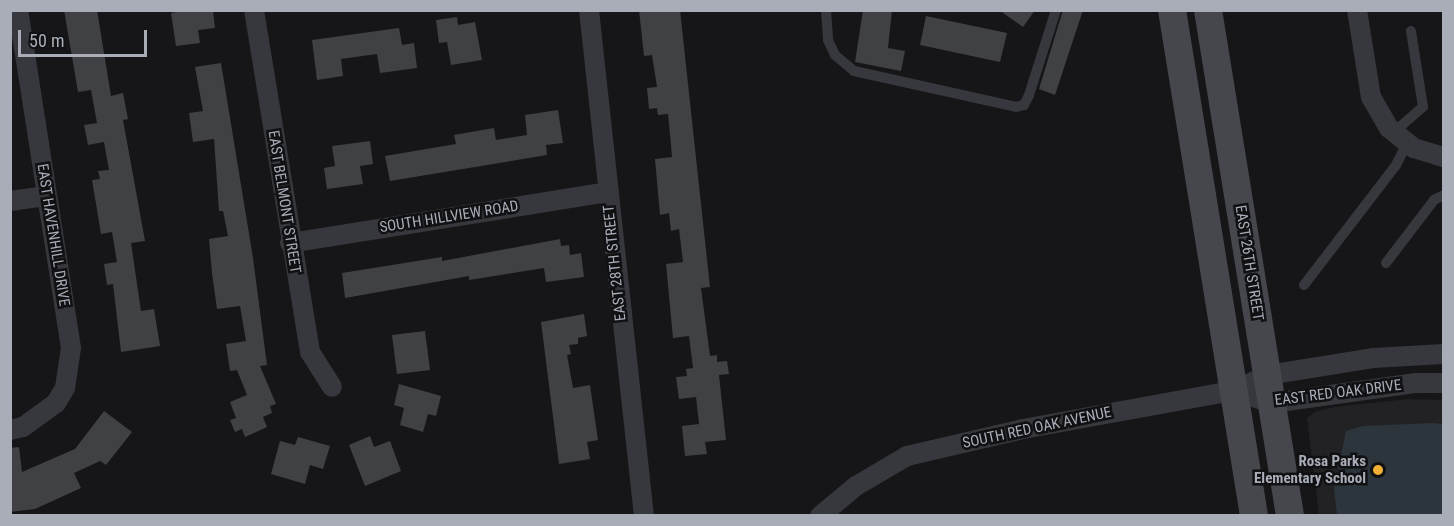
<!DOCTYPE html>
<html>
<head>
<meta charset="utf-8">
<style>
  body { margin:0 }
  #map { position:relative; width:1454px; height:526px; overflow:hidden; background:#161618; font-family:"Roboto Condensed",sans-serif }
  div>[style] { position:absolute }
  .built>* { inset:0; background:#222225 }
  .water>* { inset:0; background:#2c353c }
  .building>* { inset:0; background:#404145 }
  .lane>* { height:10px; margin:-5px; padding:0 5px; transform-origin:5px; border-radius:5px; background:#37383d }
  .street>* { height:20px; margin:-10px; padding:0 10px; transform-origin:10px; border-radius:10px; background:#37383d }
  .secondary>* { height:28px; margin:-14px; padding:0 14px; transform-origin:14px; border-radius:14px; background:#45474d }
  .dots>* { width:16px; height:16px; translate:-50% -50%; box-sizing:border-box; border:3px solid #111113; border-radius:50% }
  span { translate:-50% -50%; white-space:nowrap; text-align:center; line-height:1.15; -webkit-text-stroke:5px #111113; paint-order:stroke }
  .street-label { font-size:15px; color:#a8adb8 }
  .poi-label { font-size:15px; color:#a8adb8; font-weight:700 }
  .right { translate:-100% -50%; text-align:right }
  .frame { position:absolute; inset:0; border:12px solid #a8adb8; pointer-events:none }
  .scale { position:absolute; left:18px; top:30px; width:129px; height:27px; box-sizing:border-box; border:3px solid #a8adb8; border-top:0; padding-left:8px; font-size:18px; line-height:21px; white-space:nowrap; color:#a8adb8; -webkit-text-stroke:4px #111113; paint-order:stroke }
</style>
</head>
<body>
<div id="map">
  <div class="built">
    <div style="clip-path:polygon(1408px 399px,1443px 400px,1443px 515px,1319px 515px,1307px 418px,1315px 412px,1335px 407px)"></div>
  </div>
  <div class="water">
    <div style="clip-path:polygon(1432px 423px,1443px 424px,1443px 515px,1337px 515px,1334px 489px,1346px 431px,1363px 426px)"></div>
  </div>
  <div class="building">
    <div style="clip-path:polygon(64px 10px,97px 10px,111px 96px,123px 93px,128px 119px,123px 120px,145px 241px,131px 243px,141px 311px,154px 309px,160px 346px,121px 352px,113px 284px,107px 285px,104px 264px,117px 262px,112px 232px,101px 234px,92px 180px,100px 179px,98px 171px,109px 170px,104px 142px,88px 145px,84px 125px,97px 123px,91px 90px,78px 92px)"></div>
    <div style="clip-path:polygon(188px 10px,213px 10px,215px 28px,198px 30px,200px 43px,176px 46px,171px 13px)"></div>
    <div style="clip-path:polygon(639px 10px,680px 10px,710px 287px,701px 288px,710px 356px,717px 355px,717px 362px,727px 361px,729px 374px,719px 375px,726px 440px,705px 442px,707px 454px,685px 456px,682px 426px,699px 424px,696px 397px,679px 399px,676px 377px,687px 376px,686px 369px,693px 368px,689px 336px,673px 338px,666px 264px,683px 262px,679px 229px,671px 231px,669px 213px,660px 215px,655px 159px,672px 157px,671px 145px,668px 114px,658px 115px,657px 108px,649px 109px,647px 88px,657px 87px,652px 55px,644px 56px)"></div>
    <div style="clip-path:polygon(863px 10px,892px 10px,888px 48px,905px 51px,901px 71px,855px 62px)"></div>
    <div style="clip-path:polygon(999px 10px,1035px 10px,1023px 27px)"></div>
    <div style="clip-path:polygon(1063px 10px,1083px 10px,1055px 95px,1039px 89px)"></div>
    <div style="clip-path:polygon(926px 16px,1007px 33px,1000px 62px,920px 45px)"></div>
    <div style="clip-path:polygon(457px 17px,458px 25px,475px 22px,482px 60px,451px 65px,447px 42px,439px 43px,436px 20px)"></div>
    <div style="clip-path:polygon(399px 28px,402px 45px,414px 43px,417px 68px,380px 73px,377px 54px,341px 59px,343px 76px,317px 80px,312px 40px)"></div>
    <div style="clip-path:polygon(221px 63px,253px 258px,267px 365px,260px 366px,276px 404px,270px 406px,272px 413px,263px 417px,267px 427px,245px 437px,242px 429px,235px 432px,230px 420px,236px 418px,230px 402px,247px 395px,237px 370px,230px 371px,226px 344px,246px 341px,240px 306px,217px 309px,212px 273px,209px 239px,228px 236px,223px 211px,219px 211px,214px 139px,193px 142px,189px 113px,203px 111px,195px 67px)"></div>
    <div style="clip-path:polygon(558px 110px,563px 143px,546px 145px,547px 155px,390px 181px,385px 156px,456px 144px,454px 135px,494px 128px,496px 140px,527px 135px,525px 115px)"></div>
    <div style="clip-path:polygon(370px 141px,373px 164px,360px 166px,363px 184px,327px 189px,324px 168px,335px 166px,332px 146px)"></div>
    <div style="clip-path:polygon(560px 239px,561px 246px,569px 245px,570px 255px,581px 253px,584px 277px,546px 282px,544px 268px,469px 280px,469px 276px,345px 298px,342px 273px,442px 257px,442px 261px)"></div>
    <div style="clip-path:polygon(584px 314px,587px 336px,578px 338px,578px 344px,569px 345px,571px 354px,567px 355px,573px 388px,590px 385px,598px 440px,587px 442px,590px 459px,559px 464px,541px 322px)"></div>
    <div style="clip-path:polygon(425px 331px,430px 370px,397px 374px,392px 335px)"></div>
    <div style="clip-path:polygon(399px 384px,441px 396px,436px 416px,428px 414px,423px 432px,400px 425px,404px 408px,394px 405px)"></div>
    <div style="clip-path:polygon(104px 411px,132px 432px,106px 465px,100px 461px,74px 473px,81px 488px,35px 509px,10px 512px,10px 448px,19px 447px,22px 472px,75px 449px)"></div>
    <div style="clip-path:polygon(370px 436px,374px 447px,390px 441px,401px 471px,365px 486px,349px 445px)"></div>
    <div style="clip-path:polygon(298px 437px,330px 446px,323px 469px,310px 465px,305px 484px,271px 474px,280px 441px,295px 445px)"></div>
  </div>
  <div class="lane">
    <div style="left:826px;top:10px;width:30px;rotate:86deg"></div>
    <div style="left:828px;top:40px;width:17px;rotate:65deg"></div>
    <div style="left:835px;top:55px;width:25px;rotate:40deg"></div>
    <div style="left:854px;top:71px;width:166px;rotate:12.5deg"></div>
    <div style="left:1016px;top:107px;width:8px;rotate:-14deg"></div>
    <div style="left:1024px;top:105px;width:11px;rotate:-63deg"></div>
    <div style="left:1029px;top:95px;width:89px;rotate:-72.4deg"></div>
    <div style="left:1394px;top:132px;width:38px;rotate:-41deg"></div>
    <div style="left:1423px;top:107px;width:77px;rotate:-99deg"></div>
    <div style="left:1386px;top:263px;width:79px;rotate:-52.7deg"></div>
    <div style="left:1434px;top:200px;width:11px;rotate:-27deg"></div>
    <div style="left:1304px;top:285px;width:151px;rotate:-52.5deg"></div>
    <div style="left:1396px;top:165px;width:25px;rotate:-63deg"></div>
  </div>
  <div class="street">
    <div style="left:254px;top:10px;width:347px;rotate:80.7deg"></div>
    <div style="left:310px;top:352px;width:41px;rotate:57.8deg"></div>
    <div style="left:589px;top:10px;width:509px;rotate:83.8deg"></div>
    <div style="left:1357px;top:10px;width:88px;rotate:80.9deg"></div>
    <div style="left:1371px;top:97px;width:36px;rotate:60deg"></div>
    <div style="left:1389px;top:128px;width:32px;rotate:39deg"></div>
    <div style="left:1414px;top:148px;width:31px;rotate:17deg"></div>
    <div style="left:10px;top:201px;width:37px;rotate:-8deg"></div>
    <div style="left:290px;top:243px;width:321px;rotate:-9.1deg"></div>
    <div style="left:1233px;top:391px;width:41px;rotate:17.1deg"></div>
    <div style="left:1272px;top:403px;width:146px;rotate:-7.9deg"></div>
    <div style="left:1417px;top:383px;width:27px"></div>
    <div style="left:10px;top:430px;width:13px;rotate:-13deg"></div>
    <div style="left:23px;top:427px;width:41px;rotate:-36deg"></div>
    <div style="left:56px;top:403px;width:17px;rotate:-59deg"></div>
    <div style="left:65px;top:388px;width:40px;rotate:-81.5deg"></div>
    <div style="left:71px;top:348px;width:342px;rotate:-98.9deg"></div>
    <div style="left:820px;top:516px;width:47px;rotate:-39.8deg"></div>
    <div style="left:856px;top:486px;width:59px;rotate:-30.5deg"></div>
    <div style="left:907px;top:456px;width:119px;rotate:-13.1deg"></div>
    <div style="left:1023px;top:429px;width:213px;rotate:-10.3deg"></div>
    <div style="left:1233px;top:391px;width:38px;rotate:-25deg"></div>
    <div style="left:1267px;top:375px;width:107px;rotate:-9.1deg"></div>
    <div style="left:1373px;top:358px;width:71px;rotate:-3.2deg"></div>
  </div>
  <div class="secondary">
    <div style="left:1172px;top:10px;width:513px;rotate:80.79deg"></div>
    <div style="left:1208px;top:10px;width:513px;rotate:80.79deg"></div>
  </div>
  <div class="dots">
    <div style="left:1378px;top:470px;background:#f2b134"></div>
  </div>
  <div class="street-label">
    <span style="left:284px;top:202px;rotate:81deg">EAST BELMONT STREET</span>
    <span style="left:449px;top:217px;rotate:-9deg">SOUTH HILLVIEW ROAD</span>
    <span style="left:53px;top:235px;rotate:81deg">EAST HAVENHILL DRIVE</span>
    <span style="left:615px;top:263px;rotate:-96deg">EAST 28TH STREET</span>
    <span style="left:1249px;top:263px;rotate:81deg">EAST 26TH STREET</span>
    <span style="left:1338px;top:393px;rotate:-7deg">EAST RED OAK DRIVE</span>
    <span style="left:1037px;top:428px;rotate:-12deg">SOUTH RED OAK AVENUE</span>
  </div>
  <div class="poi-label">
    <span class="right" style="left:1366px;top:470px">Rosa Parks<br>Elementary School</span>
  </div>
  <div class="frame"></div>
  <div class="scale">50 m</div>
</div>
</body>
</html>
